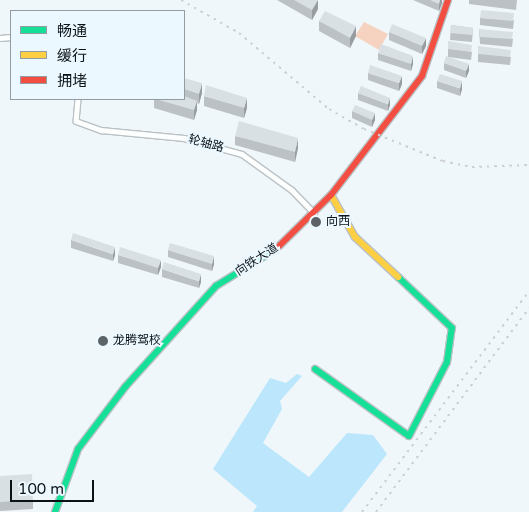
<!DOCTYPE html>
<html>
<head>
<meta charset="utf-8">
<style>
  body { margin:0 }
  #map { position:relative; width:529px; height:512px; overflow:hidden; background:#f0f7fa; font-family:"Varela Round","Noto Sans SC",sans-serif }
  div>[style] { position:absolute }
  .green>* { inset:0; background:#f6d3c0 }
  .water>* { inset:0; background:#bbe6fb }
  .roads { filter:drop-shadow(1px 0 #bac1c5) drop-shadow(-1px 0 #bac1c5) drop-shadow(0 1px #bac1c5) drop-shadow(0 -1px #bac1c5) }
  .street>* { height:4.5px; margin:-2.25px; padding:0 2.25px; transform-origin:2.25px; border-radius:2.25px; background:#fdfefe }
  .fast>* { height:6px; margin:-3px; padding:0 3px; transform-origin:3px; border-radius:3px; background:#16e098 }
  .slow>* { height:6px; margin:-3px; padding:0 3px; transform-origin:3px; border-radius:3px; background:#ffcf43 }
  .jam>* { height:6px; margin:-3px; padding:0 3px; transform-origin:3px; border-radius:3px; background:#f24e42 }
  .rail>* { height:2px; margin-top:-1px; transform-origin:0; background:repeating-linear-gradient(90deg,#cdcfd0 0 2.5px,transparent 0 7.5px) }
  .wall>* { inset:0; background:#bbc1c4 }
  .shaded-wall>* { inset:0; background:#989da0 }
  .building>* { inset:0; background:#d9e0e4 }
  .dots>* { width:14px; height:14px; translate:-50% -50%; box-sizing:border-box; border:2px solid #ebf8ff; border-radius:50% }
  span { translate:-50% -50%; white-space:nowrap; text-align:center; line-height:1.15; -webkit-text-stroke:4px #ebf8ff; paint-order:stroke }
  .street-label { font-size:12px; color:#0c1317 }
  .poi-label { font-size:12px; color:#0c1317 }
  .left { translate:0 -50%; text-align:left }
  .legend { position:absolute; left:10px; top:10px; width:175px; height:90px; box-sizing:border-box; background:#ebf8ff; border:1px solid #929ca2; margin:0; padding:6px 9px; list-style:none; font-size:15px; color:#0c1317 }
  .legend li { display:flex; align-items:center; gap:10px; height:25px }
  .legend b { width:25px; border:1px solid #929ca2 }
  .scale { position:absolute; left:10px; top:480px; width:84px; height:22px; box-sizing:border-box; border:2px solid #0c1317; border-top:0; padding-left:6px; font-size:15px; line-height:18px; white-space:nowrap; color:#0c1317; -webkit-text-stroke:4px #ebf8ff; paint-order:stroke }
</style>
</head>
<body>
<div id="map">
  <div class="green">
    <div style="clip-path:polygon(364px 22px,388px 34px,379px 50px,355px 36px)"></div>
  </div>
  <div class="water">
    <div style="clip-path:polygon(297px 374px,302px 376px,280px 401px,282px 409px,263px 443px,309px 477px,347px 433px,373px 435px,387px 454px,342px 512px,253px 512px,257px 506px,213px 469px,270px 378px,286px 383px)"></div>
  </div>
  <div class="roads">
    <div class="street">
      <div style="left:0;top:38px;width:11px;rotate:-5deg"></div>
      <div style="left:78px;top:99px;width:22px;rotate:95deg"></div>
      <div style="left:76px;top:121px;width:27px;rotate:20deg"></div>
      <div style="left:101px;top:130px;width:83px;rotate:5.5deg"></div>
      <div style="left:184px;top:138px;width:60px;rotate:15.4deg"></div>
      <div style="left:242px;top:154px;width:62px;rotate:35.8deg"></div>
      <div style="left:292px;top:190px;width:32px;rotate:46deg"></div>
    </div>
    <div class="fast">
      <div style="left:315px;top:369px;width:115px;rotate:35.5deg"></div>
      <div style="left:409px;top:436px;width:83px;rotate:-62.8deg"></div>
      <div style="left:447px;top:362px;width:34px;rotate:-82deg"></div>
      <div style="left:452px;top:328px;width:74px;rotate:-136.6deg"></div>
      <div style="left:55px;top:512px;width:67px;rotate:-69.9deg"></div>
      <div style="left:78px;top:449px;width:78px;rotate:-52.8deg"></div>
      <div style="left:125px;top:387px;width:136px;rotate:-48deg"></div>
      <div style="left:216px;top:286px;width:70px;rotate:-31.7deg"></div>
    </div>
    <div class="slow">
      <div style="left:331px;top:195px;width:48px;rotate:60.3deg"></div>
      <div style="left:355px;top:237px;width:59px;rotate:42.9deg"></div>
    </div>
    <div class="jam">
      <div style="left:276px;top:249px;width:77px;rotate:-44.5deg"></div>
      <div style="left:331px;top:195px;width:150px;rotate:-52.6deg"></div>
      <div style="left:422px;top:76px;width:80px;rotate:-71.1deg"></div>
    </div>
  </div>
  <div class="rail">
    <div style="left:181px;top:0;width:67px;rotate:29.6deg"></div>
    <div style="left:239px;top:33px;width:118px;rotate:40.2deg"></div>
    <div style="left:329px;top:109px;width:40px;rotate:29.7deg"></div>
    <div style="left:364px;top:129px;width:85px;rotate:22.1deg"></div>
    <div style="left:443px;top:161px;width:30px;rotate:12deg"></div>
    <div style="left:472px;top:167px;width:57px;rotate:-2deg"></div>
    <div style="left:362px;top:512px;width:277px;rotate:-52.9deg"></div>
    <div style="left:376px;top:512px;width:255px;rotate:-53.1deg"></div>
  </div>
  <div class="wall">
    <div style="clip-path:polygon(277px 0,318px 0,318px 9px,312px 20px)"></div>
    <div style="clip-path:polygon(413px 0,442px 0,442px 3px,439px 11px)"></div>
    <div style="clip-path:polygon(469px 0,517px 0,516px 10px,469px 4px)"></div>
    <div style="clip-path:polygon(480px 18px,514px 20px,513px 29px,480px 25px)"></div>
    <div style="clip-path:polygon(319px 21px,356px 36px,350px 48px,319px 31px)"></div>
    <div style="clip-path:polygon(451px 25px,473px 28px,472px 42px,450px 40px)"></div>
    <div style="clip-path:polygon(479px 29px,513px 39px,512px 47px,480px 44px)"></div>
    <div style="clip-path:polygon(389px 32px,426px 46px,422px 54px,389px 40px)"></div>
    <div style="clip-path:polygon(448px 41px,472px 52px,471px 60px,448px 57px)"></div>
    <div style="clip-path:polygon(478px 46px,511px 57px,510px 65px,478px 62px)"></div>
    <div style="clip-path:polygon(378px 53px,413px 64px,411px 71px,378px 60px)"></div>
    <div style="clip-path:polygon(444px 63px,469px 71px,466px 78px,444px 70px)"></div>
    <div style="clip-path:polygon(368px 73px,402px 84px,399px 91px,368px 80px)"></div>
    <div style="clip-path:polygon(184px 78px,202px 93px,199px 104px,197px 103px,197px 110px,194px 120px,154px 108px,154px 99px,184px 99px)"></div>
    <div style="clip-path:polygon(437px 81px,462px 89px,460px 96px,437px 88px)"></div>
    <div style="clip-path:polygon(358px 93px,390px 105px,388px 111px,358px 100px)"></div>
    <div style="clip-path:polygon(204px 96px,247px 108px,244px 118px,204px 106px)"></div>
    <div style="clip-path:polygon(352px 111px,375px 120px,372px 127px,352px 118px)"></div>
    <div style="clip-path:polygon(235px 136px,298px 148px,295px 162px,235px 145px)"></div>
    <div style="clip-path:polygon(71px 240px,115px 255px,113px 261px,71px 248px)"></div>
    <div style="clip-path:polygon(168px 250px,214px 264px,212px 271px,168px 257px)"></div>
    <div style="clip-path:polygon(118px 255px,161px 267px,158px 275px,118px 263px)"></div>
    <div style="clip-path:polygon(162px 269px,201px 282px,199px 288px,162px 277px)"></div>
    <div style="clip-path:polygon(0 476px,33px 500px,33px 509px,0 511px)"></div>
  </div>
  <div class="shaded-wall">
    <div style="clip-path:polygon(318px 0,318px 9px,312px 20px,312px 10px)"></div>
    <div style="clip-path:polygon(440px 0,442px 0,442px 3px,439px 11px,439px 4px)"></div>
    <div style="clip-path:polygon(356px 26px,356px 36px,350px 48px,350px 38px)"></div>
    <div style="clip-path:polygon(426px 38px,426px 46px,422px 54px,422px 46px)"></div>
    <div style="clip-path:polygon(413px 56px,413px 64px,411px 71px,411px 64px)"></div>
    <div style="clip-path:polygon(469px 64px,469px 71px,466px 78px,466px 71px)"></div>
    <div style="clip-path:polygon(402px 76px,402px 84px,399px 91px,399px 83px)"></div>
    <div style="clip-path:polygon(462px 81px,462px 89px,460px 96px,460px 88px)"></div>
    <div style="clip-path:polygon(202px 83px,202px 93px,199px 104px,199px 94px)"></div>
    <div style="clip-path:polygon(247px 98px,247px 108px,244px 118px,244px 108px)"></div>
    <div style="clip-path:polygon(390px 98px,390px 105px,388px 111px,388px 104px)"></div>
    <div style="clip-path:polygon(197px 101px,197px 110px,194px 120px,194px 110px)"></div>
    <div style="clip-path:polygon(375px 113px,375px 120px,372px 127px,372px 120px)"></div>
    <div style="clip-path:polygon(298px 138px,298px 148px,295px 162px,295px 152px)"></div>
    <div style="clip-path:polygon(115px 247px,115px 255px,113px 261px,113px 254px)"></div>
    <div style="clip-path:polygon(214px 256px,214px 264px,212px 271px,212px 264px)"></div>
    <div style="clip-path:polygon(161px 260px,161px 267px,158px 275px,158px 268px)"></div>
    <div style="clip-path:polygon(201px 274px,201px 282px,199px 288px,199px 281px)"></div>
  </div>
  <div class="building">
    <div style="clip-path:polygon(294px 0,318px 0,312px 10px)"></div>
    <div style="clip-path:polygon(430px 0,440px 0,439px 4px)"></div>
    <div style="clip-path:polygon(481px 10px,514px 13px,513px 21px,480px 18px)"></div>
    <div style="clip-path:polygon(325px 11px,356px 26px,350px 38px,319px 21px)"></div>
    <div style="clip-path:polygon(392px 24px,426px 38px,422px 46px,389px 32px)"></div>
    <div style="clip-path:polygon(451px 25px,473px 28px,472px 35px,450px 33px)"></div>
    <div style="clip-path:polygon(479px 29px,513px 32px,512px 39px,480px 37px)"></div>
    <div style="clip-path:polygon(448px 41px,472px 45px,471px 52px,448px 49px)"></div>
    <div style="clip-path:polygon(381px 44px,413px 56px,411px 64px,378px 53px)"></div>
    <div style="clip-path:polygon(478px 46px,511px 50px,510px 57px,478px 54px)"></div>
    <div style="clip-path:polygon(446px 56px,469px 64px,466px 71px,444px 63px)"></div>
    <div style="clip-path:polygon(370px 65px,402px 76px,399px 83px,368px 73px)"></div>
    <div style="clip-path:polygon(440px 74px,462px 81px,460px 88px,437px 81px)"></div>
    <div style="clip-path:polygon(184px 78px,202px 83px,199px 94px,184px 89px)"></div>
    <div style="clip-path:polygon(206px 85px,247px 98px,244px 108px,204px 96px)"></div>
    <div style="clip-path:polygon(361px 86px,390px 98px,388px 104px,358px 93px)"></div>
    <div style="clip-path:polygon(184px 96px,197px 101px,194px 110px,155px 99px,184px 99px)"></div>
    <div style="clip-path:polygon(355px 105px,375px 113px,372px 120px,352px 111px)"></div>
    <div style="clip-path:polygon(239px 121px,298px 138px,295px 152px,235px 136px)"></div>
    <div style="clip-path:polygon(73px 233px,115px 247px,113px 254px,71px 240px)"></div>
    <div style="clip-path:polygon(170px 243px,214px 256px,212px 264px,168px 250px)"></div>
    <div style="clip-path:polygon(120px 247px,161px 260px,158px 268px,118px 255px)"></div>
    <div style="clip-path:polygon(164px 262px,201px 274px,199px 281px,162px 269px)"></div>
    <div style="clip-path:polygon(32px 474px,33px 500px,0 502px,0 476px)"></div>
  </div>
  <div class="dots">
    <div style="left:316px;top:222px;background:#5c6366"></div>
    <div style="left:103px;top:341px;background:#5c6366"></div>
  </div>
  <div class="street-label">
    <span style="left:206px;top:144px;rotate:15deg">轮轴路</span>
    <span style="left:257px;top:260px;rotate:-33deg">向铁大道</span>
  </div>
  <div class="poi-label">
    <span class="left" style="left:326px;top:222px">向西</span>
    <span class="left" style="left:113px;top:341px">龙腾驾校</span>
  </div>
  <ul class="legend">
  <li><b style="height:6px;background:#16e098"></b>畅通</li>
  <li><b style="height:6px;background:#ffcf43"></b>缓行</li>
  <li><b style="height:6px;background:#f24e42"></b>拥堵</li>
  </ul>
  <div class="scale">100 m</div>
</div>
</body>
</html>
